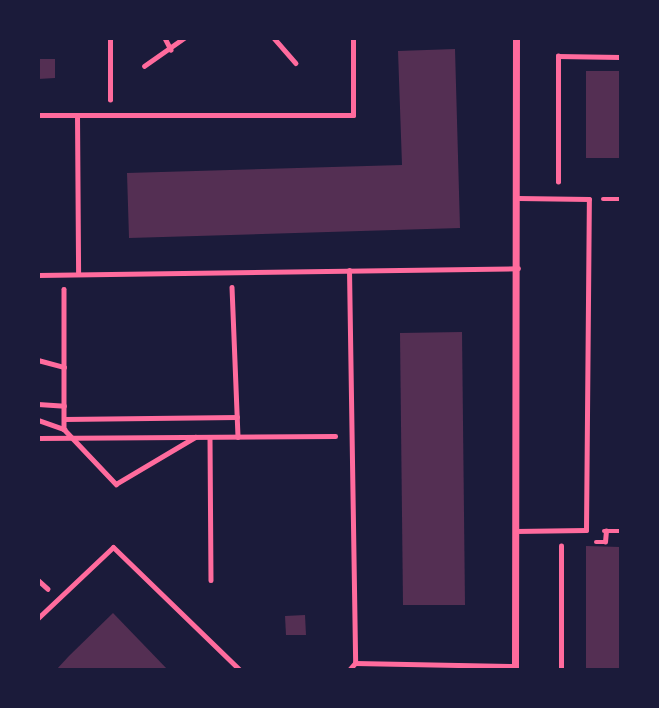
<!DOCTYPE html>
<html>
<head>
<meta charset="utf-8">
<style>
  body { margin:0 }
  #map { position:relative; width:659px; height:708px; overflow:hidden; background:#1b1b3a; font-family:"Roboto Serif",serif }
  div>[style] { position:absolute }
  .building>* { inset:0; background:#542f53 }
  .path>* { height:4.5px; margin:-2.25px; padding:0 2.25px; transform-origin:2.25px; border-radius:2.25px; background:#ff6b9d }
  .service>* { height:5px; margin:-2.5px; padding:0 2.5px; transform-origin:2.5px; border-radius:2.5px; background:#ff6b9d }
  .minor>* { height:7px; margin:-3.5px; padding:0 3.5px; transform-origin:3.5px; border-radius:3.5px; background:#ff6b9d }
  span { translate:-50% -50%; white-space:nowrap; text-align:center; line-height:1.15; -webkit-text-stroke:5px #1b1b3a; paint-order:stroke }
  .frame { position:absolute; inset:0; border:40px solid #1b1b3a; pointer-events:none }
</style>
</head>
<body>
<div id="map">
  <div class="building">
    <div style="clip-path:polygon(455px 49px,460px 228px,129px 238px,127px 173px,402px 165px,398px 51px)"></div>
    <div style="clip-path:polygon(38px 59px,55px 59px,55px 78px,38px 79px)"></div>
    <div style="clip-path:polygon(586px 71px,620px 71px,620px 158px,586px 158px)"></div>
    <div style="clip-path:polygon(462px 332px,465px 605px,403px 605px,400px 333px)"></div>
    <div style="clip-path:polygon(586px 546px,620px 547px,620px 670px,586px 670px)"></div>
    <div style="clip-path:polygon(113px 613px,168px 670px,56px 670px,69px 656px)"></div>
    <div style="clip-path:polygon(305px 615px,306px 635px,286px 635px,285px 616px)"></div>
  </div>
  <div class="path">
    <div style="left:165px;top:38px;width:13px;rotate:63deg"></div>
    <div style="left:274px;top:38px;width:33px;rotate:49deg"></div>
    <div style="left:144px;top:66px;width:49px;rotate:-35deg"></div>
    <div style="left:110px;top:100px;width:62px;rotate:-90deg"></div>
    <div style="left:558px;top:182px;width:126px;rotate:-90deg"></div>
    <div style="left:558px;top:56px;width:62px;rotate:0.9deg"></div>
    <div style="left:603px;top:199px;width:17px"></div>
    <div style="left:232px;top:287px;width:150px;rotate:87.7deg"></div>
    <div style="left:64px;top:289px;width:140px;rotate:90deg"></div>
    <div style="left:38px;top:360px;width:27px;rotate:15deg"></div>
    <div style="left:38px;top:404px;width:26px;rotate:4deg"></div>
    <div style="left:64px;top:419px;width:173px;rotate:-0.7deg"></div>
    <div style="left:38px;top:420px;width:28px;rotate:19deg"></div>
    <div style="left:64px;top:429px;width:76px;rotate:46.6deg"></div>
    <div style="left:116px;top:484px;width:92px;rotate:-30.7deg"></div>
    <div style="left:210px;top:437px;width:143px;rotate:89.6deg"></div>
    <div style="left:38px;top:438px;width:297px;rotate:-0.4deg"></div>
    <div style="left:604px;top:531px;width:16px"></div>
    <div style="left:596px;top:542px;width:9px"></div>
    <div style="left:605px;top:542px;width:11px;rotate:-85deg"></div>
    <div style="left:38px;top:580px;width:13px;rotate:42deg"></div>
    <div style="left:561px;top:670px;width:124px;rotate:-90deg"></div>
  </div>
  <div class="service">
    <div style="left:38px;top:115px;width:315px"></div>
    <div style="left:353px;top:115px;width:77px;rotate:-90deg"></div>
    <div style="left:77px;top:115px;width:159px;rotate:89.6deg"></div>
    <div style="left:349px;top:270px;width:393px;rotate:89.1deg"></div>
    <div style="left:38px;top:275px;width:480px;rotate:-0.8deg"></div>
    <div style="left:515px;top:531px;width:71px;rotate:-0.8deg"></div>
    <div style="left:586px;top:530px;width:331px;rotate:-89.5deg"></div>
    <div style="left:589px;top:199px;width:71px;rotate:-179.2deg"></div>
    <div style="left:38px;top:618px;width:103px;rotate:-43.4deg"></div>
    <div style="left:113px;top:547px;width:177px;rotate:44.1deg"></div>
    <div style="left:349px;top:670px;width:9px;rotate:-49deg"></div>
    <div style="left:355px;top:663px;width:160px;rotate:1.1deg"></div>
  </div>
  <div class="minor">
    <div style="left:515px;top:670px;width:632px;rotate:-89.91deg"></div>
  </div>
  <div class="frame"></div>
</div>
</body>
</html>
